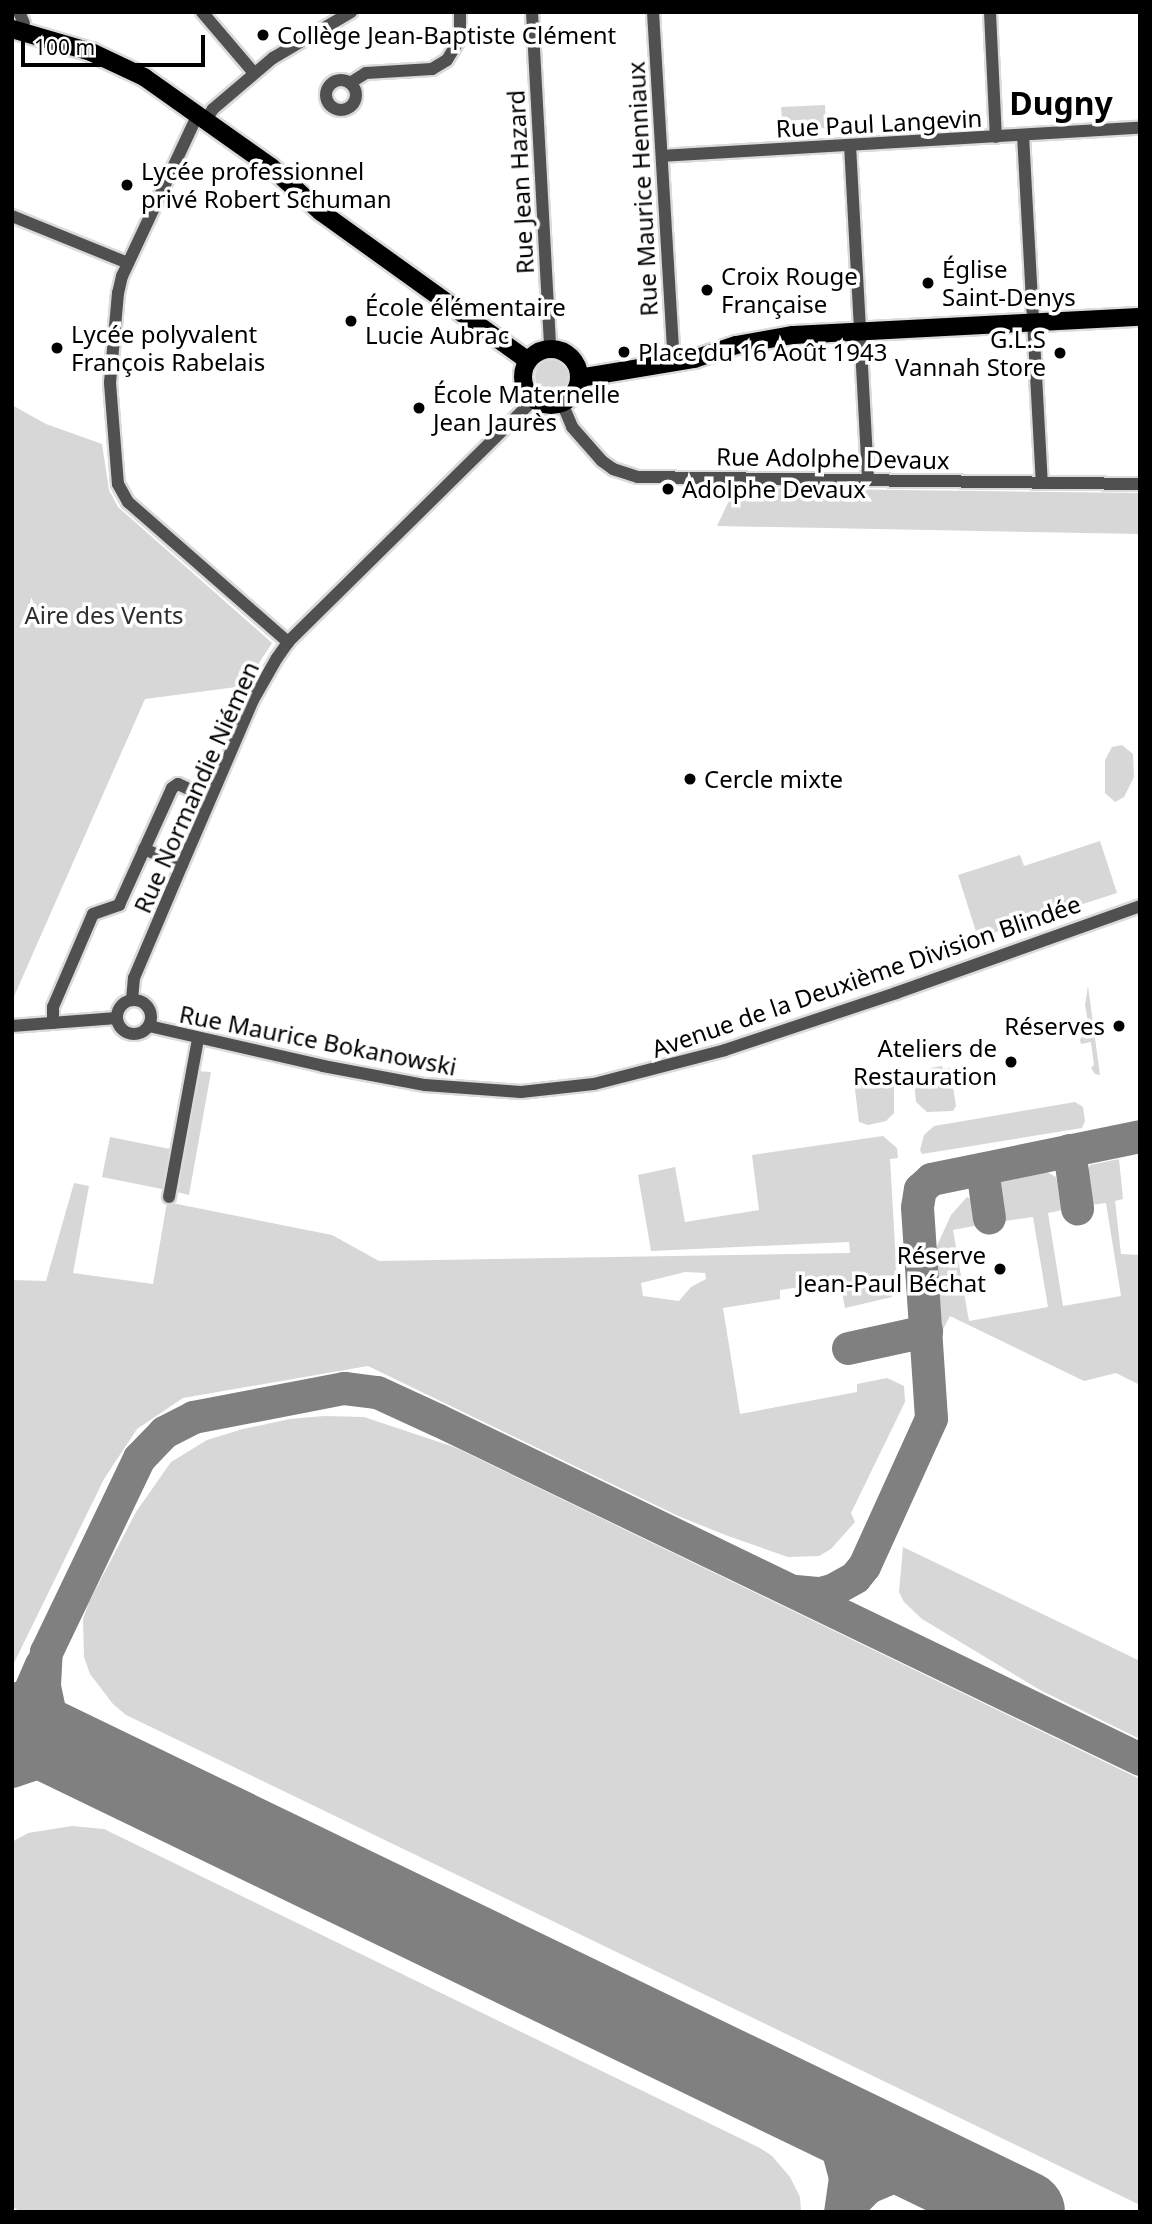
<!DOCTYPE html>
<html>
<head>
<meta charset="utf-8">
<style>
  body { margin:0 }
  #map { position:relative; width:1152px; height:2224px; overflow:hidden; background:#fff; font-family:"Noto Sans",sans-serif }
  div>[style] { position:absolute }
  .green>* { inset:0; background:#d7d7d7 }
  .round { border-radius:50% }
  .taxiway>* { height:33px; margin:-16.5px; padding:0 16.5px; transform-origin:16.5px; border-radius:16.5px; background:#808080 }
  .runway>* { height:82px; margin:-41px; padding:0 41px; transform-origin:41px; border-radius:41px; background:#808080 }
  .roads { filter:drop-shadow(2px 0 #dbdbdb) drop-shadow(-2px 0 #dbdbdb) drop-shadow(0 2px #dbdbdb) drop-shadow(0 -2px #dbdbdb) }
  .street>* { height:12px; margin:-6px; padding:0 6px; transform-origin:6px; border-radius:6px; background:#505050 }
  .street>.ring { margin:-6px; padding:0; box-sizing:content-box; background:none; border:12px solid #505050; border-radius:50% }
  .primary>* { height:18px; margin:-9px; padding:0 9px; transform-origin:9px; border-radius:9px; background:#000 }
  .primary>.ring { margin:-9px; padding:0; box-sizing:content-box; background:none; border:18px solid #000; border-radius:50% }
  .dots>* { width:19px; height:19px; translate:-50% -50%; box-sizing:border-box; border:4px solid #fff; border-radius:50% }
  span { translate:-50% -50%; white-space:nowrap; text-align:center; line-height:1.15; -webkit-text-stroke:7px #fff; paint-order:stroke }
  .poi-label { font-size:24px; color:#000 }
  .left { translate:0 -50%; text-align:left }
  .right { translate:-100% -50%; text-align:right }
  .street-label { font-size:24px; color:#000 }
  .park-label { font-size:24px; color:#2e2e2e }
  .district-label { font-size:32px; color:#000; font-weight:700 }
  .frame { position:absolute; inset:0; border:14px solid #000; pointer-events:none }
  .scale { position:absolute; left:21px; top:35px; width:184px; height:32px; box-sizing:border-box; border:4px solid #000; border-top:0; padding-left:9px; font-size:21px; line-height:24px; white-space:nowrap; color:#000; -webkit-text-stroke:5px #fff; paint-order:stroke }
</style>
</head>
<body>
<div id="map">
  <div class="green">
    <div style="clip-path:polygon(825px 105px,826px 128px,783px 130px,781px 107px)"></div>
    <div class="round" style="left:535px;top:360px;width:34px;height:34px"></div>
    <div style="clip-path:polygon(12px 405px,46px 424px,102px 444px,109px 490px,118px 507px,272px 643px,244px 686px,145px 699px,12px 1001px)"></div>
    <div style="clip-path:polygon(735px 488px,1140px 493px,1140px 534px,717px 526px)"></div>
    <div style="clip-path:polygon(1122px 745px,1133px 754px,1134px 777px,1124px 797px,1115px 802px,1105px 793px,1105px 760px,1112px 747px)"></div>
    <div style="clip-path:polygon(1100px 841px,1117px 893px,978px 938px,958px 875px,1020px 855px,1024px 866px)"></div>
    <div style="clip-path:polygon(1088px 986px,1100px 1075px,1095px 1074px,1091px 1068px,1094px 1065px,1091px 1042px,1081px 1044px,1080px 1040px,1088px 1022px,1085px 1005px)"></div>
    <div style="clip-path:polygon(942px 1066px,943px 1069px,950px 1068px,956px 1106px,953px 1111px,927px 1112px,916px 1102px,913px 1071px)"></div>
    <div style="clip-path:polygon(197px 1071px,211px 1072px,189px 1195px,177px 1192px,176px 1185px,191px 1120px)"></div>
    <div style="clip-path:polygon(894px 1074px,894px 1113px,886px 1121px,868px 1125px,859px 1122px,854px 1081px)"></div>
    <div style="clip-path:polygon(1075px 1102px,1083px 1107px,1085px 1121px,1082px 1128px,922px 1154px,920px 1150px,924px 1135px,934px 1126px)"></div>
    <div style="clip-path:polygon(evenodd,883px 1136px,897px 1148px,898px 1158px,890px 1159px,897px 1280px,892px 1297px,845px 1308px,840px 1281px,780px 1290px,780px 1299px,723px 1308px,740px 1414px,857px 1392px,857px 1384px,887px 1378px,904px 1386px,905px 1402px,851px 1513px,855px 1522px,831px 1549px,819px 1556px,788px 1557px,728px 1536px,678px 1516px,368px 1366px,183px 1398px,137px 1429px,104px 1479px,12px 1667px,12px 1280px,46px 1281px,74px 1183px,89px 1186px,73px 1273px,153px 1284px,167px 1202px,332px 1235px,379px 1261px,850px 1253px,849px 1242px,651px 1251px,638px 1175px,675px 1167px,685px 1222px,759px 1210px,752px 1155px,883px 1136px,685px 1272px,705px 1273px,706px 1279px,691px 1287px,679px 1301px,643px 1296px,641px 1283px,685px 1272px)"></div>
    <div style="clip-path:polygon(110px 1137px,175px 1150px,167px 1190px,102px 1177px)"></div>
    <div style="clip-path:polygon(1119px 1159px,1123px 1199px,1115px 1201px,1121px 1254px,1140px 1255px,1140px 1385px,1116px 1373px,1084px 1381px,950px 1316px,940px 1335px,933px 1263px,935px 1250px,951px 1215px,967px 1197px,975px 1201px,979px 1225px,953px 1230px,969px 1321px,1048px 1307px,1033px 1217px,1005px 1221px,1004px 1210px,997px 1211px,993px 1187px,998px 1180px,1047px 1172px,1056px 1177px,1062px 1210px,1048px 1213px,1063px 1306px,1121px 1296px,1106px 1203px,1090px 1205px,1086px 1177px,1090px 1165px)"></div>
    <div style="clip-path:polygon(324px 1416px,364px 1417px,454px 1447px,1140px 1779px,1140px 2205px,126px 1715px,113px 1704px,90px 1674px,84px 1657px,83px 1619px,89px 1602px,136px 1512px,171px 1462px,207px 1440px,243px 1429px,290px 1419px)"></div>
    <div style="clip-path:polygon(903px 1547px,1140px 1661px,1140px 1739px,1040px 1690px,922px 1619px,904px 1602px,899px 1592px)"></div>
    <div style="clip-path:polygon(72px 1826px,104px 1829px,760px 2148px,772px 2156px,790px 2177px,800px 2197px,801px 2212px,22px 2212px,12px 2207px,12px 1842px,28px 1833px)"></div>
  </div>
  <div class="taxiway">
    <div style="left:1069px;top:1150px;width:59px;rotate:82.1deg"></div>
    <div style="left:982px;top:1169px;width:49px;rotate:81.9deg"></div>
    <div style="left:848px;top:1348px;width:80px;rotate:-12.3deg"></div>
    <div style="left:795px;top:1591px;width:25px;rotate:5deg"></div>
    <div style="left:820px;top:1593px;width:12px;rotate:-14deg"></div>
    <div style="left:832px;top:1590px;width:26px;rotate:-29deg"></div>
    <div style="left:855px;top:1577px;width:14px;rotate:-51deg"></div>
    <div style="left:864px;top:1566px;width:162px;rotate:-65.6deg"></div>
    <div style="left:931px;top:1418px;width:211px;rotate:-93.8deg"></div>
    <div style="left:917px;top:1207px;width:18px;rotate:-81deg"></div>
    <div style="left:920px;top:1189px;width:15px;rotate:-42deg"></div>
    <div style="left:931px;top:1179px;width:213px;rotate:-11.6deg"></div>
    <div style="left:12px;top:1731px;width:73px;rotate:-66.6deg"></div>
    <div style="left:107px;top:1767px;width:40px;rotate:-146deg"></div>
    <div style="left:74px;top:1745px;width:35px;rotate:-131deg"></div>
    <div style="left:51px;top:1719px;width:35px;rotate:-102deg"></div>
    <div style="left:44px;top:1685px;width:33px;rotate:-87deg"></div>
    <div style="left:46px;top:1652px;width:215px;rotate:-64.4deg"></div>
    <div style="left:139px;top:1458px;width:36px;rotate:-46deg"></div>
    <div style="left:164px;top:1432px;width:33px;rotate:-27deg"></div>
    <div style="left:193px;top:1417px;width:154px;rotate:-10.9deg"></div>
    <div style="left:344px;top:1388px;width:33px;rotate:7deg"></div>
    <div style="left:377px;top:1392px;width:67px;rotate:24.7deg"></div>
    <div style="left:438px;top:1420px;width:780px;rotate:25.78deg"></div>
    <div style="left:12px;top:1771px;width:43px;rotate:-18.9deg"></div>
    <div style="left:53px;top:1757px;width:24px;rotate:2deg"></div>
    <div style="left:77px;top:1758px;width:21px;rotate:17deg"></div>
    <div style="left:784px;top:2096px;width:40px;rotate:34.9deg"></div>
    <div style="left:817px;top:2119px;width:31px;rotate:53deg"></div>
    <div style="left:836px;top:2144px;width:34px;rotate:75deg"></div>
    <div style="left:845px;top:2177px;width:35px;rotate:98deg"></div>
    <div style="left:843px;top:2212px;width:35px;rotate:-45deg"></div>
    <div style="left:868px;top:2187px;width:34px;rotate:-23deg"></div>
    <div style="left:899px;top:2174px;width:36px"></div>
    <div style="left:935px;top:2174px;width:38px;rotate:18deg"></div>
  </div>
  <div class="runway">
    <div style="left:12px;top:1723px;width:1124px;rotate:25.79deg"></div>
  </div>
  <div class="roads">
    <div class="street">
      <div style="left:19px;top:12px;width:12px;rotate:66deg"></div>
      <div style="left:202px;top:12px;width:80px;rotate:49.6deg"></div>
      <div style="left:532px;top:12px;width:337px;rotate:86.9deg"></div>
      <div style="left:653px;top:12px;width:352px;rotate:86.6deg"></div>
      <div style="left:990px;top:12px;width:125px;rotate:87.3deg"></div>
      <div class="ring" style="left:326px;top:80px;width:18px;height:18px"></div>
      <div style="left:350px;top:83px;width:19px;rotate:-32deg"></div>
      <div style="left:366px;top:73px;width:66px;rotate:-3.5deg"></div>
      <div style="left:432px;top:69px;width:17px;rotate:-31deg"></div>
      <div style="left:447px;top:60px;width:26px;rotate:-59deg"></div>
      <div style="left:460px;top:38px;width:26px;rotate:-90deg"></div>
      <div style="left:198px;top:114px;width:179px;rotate:115.1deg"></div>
      <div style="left:122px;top:276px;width:17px;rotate:103deg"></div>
      <div style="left:118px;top:293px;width:90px;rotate:95.1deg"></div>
      <div style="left:110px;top:383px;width:101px;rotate:85.5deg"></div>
      <div style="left:118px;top:484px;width:21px;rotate:61deg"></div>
      <div style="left:128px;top:502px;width:213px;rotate:41.2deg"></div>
      <div style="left:206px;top:120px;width:13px;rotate:-58deg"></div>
      <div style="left:213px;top:109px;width:79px;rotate:-40.4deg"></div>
      <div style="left:273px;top:58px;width:91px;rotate:-30.5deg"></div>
      <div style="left:1023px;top:135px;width:347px;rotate:86.9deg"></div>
      <div style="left:850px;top:145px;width:335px;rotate:86.9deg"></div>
      <div style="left:662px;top:156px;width:479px;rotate:-3.4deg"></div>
      <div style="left:12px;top:216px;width:125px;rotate:22.1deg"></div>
      <div style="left:562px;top:403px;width:26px;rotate:67deg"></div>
      <div style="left:572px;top:427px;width:45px;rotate:48.6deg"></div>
      <div style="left:602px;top:461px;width:14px;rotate:36deg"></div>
      <div style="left:613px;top:469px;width:26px;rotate:18deg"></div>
      <div style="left:638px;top:477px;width:502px;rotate:0.8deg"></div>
      <div style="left:144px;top:849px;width:41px;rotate:22.8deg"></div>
      <div class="ring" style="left:117px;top:1000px;width:22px;height:22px"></div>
      <div style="left:132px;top:1000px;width:22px;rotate:-85deg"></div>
      <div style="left:134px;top:978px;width:123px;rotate:-67deg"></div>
      <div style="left:182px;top:865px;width:180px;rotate:-66.7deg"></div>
      <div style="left:253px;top:700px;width:48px;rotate:-60.3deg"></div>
      <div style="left:277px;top:658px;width:19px;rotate:-55deg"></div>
      <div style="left:288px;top:642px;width:346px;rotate:-44.6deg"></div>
      <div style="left:53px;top:1023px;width:16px;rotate:-90deg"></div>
      <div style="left:53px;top:1007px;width:101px;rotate:-66.7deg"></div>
      <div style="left:93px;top:914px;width:28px;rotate:-19deg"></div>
      <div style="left:119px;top:905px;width:128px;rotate:-65.6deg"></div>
      <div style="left:172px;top:788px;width:7px;rotate:-34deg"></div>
      <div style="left:178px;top:784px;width:35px;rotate:25deg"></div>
      <div style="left:12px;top:1026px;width:105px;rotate:-4.4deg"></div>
      <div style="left:149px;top:1026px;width:179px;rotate:12.9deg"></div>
      <div style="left:323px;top:1066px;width:104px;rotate:10.6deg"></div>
      <div style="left:425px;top:1085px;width:96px;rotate:4.2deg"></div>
      <div style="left:521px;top:1092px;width:73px;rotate:-6.3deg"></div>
      <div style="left:594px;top:1084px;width:135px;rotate:-14.5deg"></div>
      <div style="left:725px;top:1050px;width:180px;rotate:-18.4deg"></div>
      <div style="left:896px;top:993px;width:259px;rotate:-19.6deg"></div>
      <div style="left:169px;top:1197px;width:161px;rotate:-79.6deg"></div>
    </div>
    <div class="primary">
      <div style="left:12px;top:29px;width:82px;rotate:16.2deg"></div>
      <div style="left:91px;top:52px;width:59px;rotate:25.3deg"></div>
      <div style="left:144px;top:77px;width:156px;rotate:35.3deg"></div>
      <div style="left:271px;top:167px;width:67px;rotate:42deg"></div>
      <div style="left:321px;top:212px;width:255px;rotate:35.7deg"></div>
      <div class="ring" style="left:523px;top:349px;width:38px;height:38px"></div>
      <div style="left:579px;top:378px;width:117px;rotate:-9.4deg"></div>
      <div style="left:694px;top:359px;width:44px;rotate:-18.4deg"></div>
      <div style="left:736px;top:345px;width:58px;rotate:-10deg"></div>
      <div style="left:793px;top:335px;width:347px;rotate:-3deg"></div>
    </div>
  </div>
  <div class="dots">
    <div style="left:263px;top:35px;background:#000"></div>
    <div style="left:127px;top:185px;background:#000"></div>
    <div style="left:928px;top:283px;background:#000"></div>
    <div style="left:707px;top:290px;background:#000"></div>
    <div style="left:351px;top:321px;background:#000"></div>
    <div style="left:57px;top:348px;background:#000"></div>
    <div style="left:624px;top:352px;background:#000"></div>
    <div style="left:1060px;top:353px;background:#000"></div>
    <div style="left:419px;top:408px;background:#000"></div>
    <div style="left:668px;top:489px;background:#000"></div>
    <div style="left:690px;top:779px;background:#000"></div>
    <div style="left:1119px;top:1026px;background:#000"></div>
    <div style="left:1011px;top:1062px;background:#000"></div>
    <div style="left:1000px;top:1269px;background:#000"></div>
  </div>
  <div class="poi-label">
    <span class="left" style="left:277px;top:35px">Collège Jean-Baptiste Clément</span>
    <span class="left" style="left:141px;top:185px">Lycée professionnel<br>privé Robert Schuman</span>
    <span class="left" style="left:942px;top:283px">Église<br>Saint-Denys</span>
    <span class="left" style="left:721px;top:290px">Croix Rouge<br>Française</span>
    <span class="left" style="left:365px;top:321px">École élémentaire<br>Lucie Aubrac</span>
    <span class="left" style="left:71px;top:348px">Lycée polyvalent<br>François Rabelais</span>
    <span class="right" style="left:1046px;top:353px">G.L.S<br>Vannah Store</span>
    <span class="left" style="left:638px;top:352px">Place du 16 Août 1943</span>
    <span class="left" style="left:433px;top:408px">École Maternelle<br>Jean Jaurès</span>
    <span class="left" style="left:682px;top:489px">Adolphe Devaux</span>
    <span class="left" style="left:704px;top:779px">Cercle mixte</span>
    <span class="right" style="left:1105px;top:1026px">Réserves</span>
    <span class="right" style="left:997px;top:1062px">Ateliers de<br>Restauration</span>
    <span class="right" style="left:986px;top:1269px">Réserve<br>Jean-Paul Béchat</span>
  </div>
  <div class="street-label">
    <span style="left:879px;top:123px;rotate:-3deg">Rue Paul Langevin</span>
    <span style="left:520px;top:182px;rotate:-93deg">Rue Jean Hazard</span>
    <span style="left:642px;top:189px;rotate:-93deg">Rue Maurice Henniaux</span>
    <span style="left:833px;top:458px;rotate:1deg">Rue Adolphe Devaux</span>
    <span style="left:196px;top:787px;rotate:-66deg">Rue Normandie Niémen</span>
    <span style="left:866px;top:976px;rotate:-19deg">Avenue de la Deuxième Division Blindée</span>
    <span style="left:318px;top:1040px;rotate:11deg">Rue Maurice Bokanowski</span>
  </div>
  <div class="park-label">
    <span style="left:104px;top:615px">Aire des Vents</span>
  </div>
  <div class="district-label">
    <span style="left:1061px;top:103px">Dugny</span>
  </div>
  <div class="frame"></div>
  <div class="scale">100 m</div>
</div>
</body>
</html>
